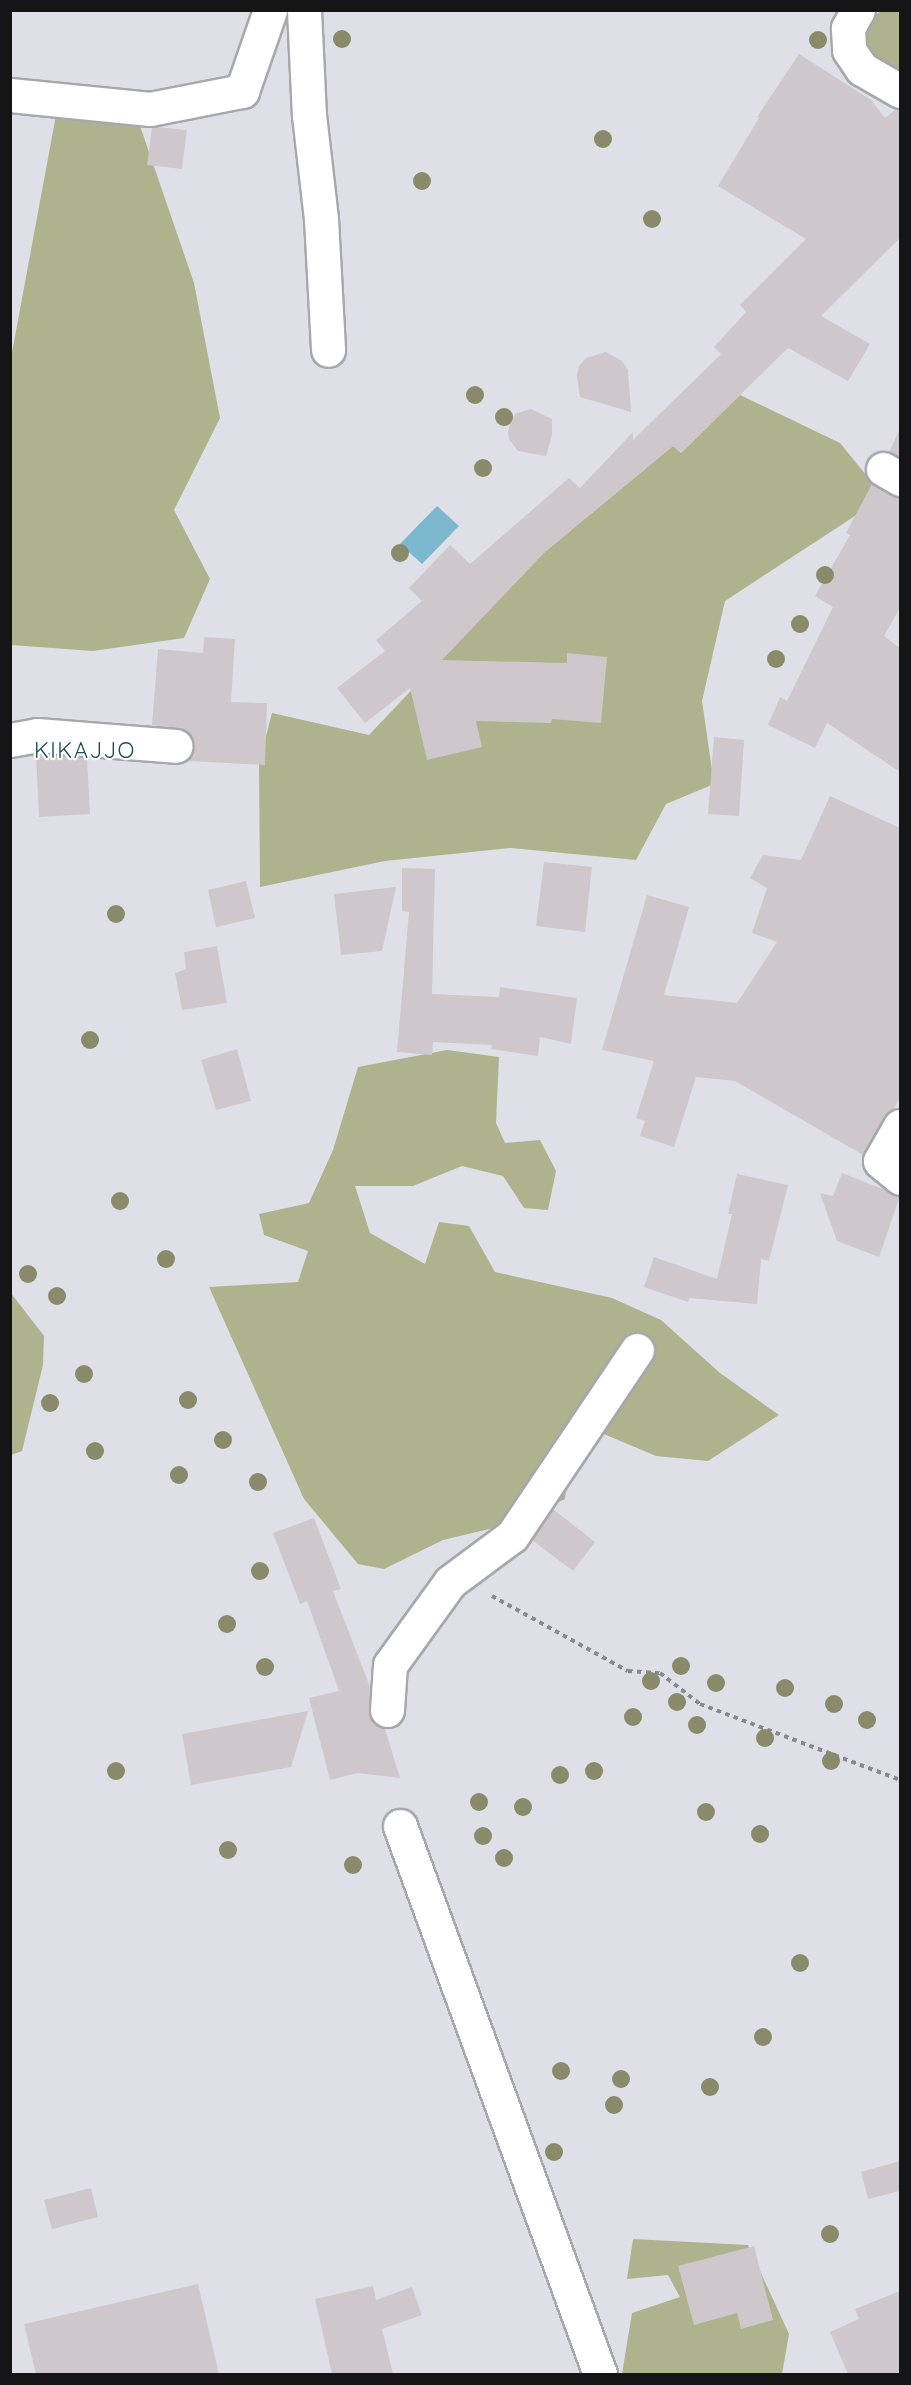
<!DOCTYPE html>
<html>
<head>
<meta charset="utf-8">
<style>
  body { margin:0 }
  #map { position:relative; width:911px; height:2385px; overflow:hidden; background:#dfe0e7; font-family:Quicksand,sans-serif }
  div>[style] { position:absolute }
  .green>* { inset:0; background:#aeb28d }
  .water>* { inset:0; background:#7cb8cd }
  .building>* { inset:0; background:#cec7cb }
  .path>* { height:4px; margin-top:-2px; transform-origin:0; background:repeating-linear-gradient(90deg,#88898e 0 4.5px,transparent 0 9px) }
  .roads { filter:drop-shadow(2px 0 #a7a7ae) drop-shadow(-2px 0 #a7a7ae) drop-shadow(0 2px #a7a7ae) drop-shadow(0 -2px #a7a7ae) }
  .minor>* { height:33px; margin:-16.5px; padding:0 16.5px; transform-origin:16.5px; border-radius:16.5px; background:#fff }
  .trees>* { width:18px; height:18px; margin:-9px; border-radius:50%; background:#888a6a }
  span { translate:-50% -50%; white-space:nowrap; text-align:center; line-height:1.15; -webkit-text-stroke:4.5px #fff; paint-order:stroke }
  .quarter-label { font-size:22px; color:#184c5c; letter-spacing:1.5px }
  .frame { position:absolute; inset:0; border:12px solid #151518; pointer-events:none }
</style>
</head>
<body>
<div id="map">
  <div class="green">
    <div style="clip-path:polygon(881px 11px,900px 11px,900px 83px,891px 80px,865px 48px,865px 23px)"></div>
    <div style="clip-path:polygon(56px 115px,138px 120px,194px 283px,220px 418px,174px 510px,210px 579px,184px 638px,93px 651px,11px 645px,11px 358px)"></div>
    <div style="clip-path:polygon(740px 395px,840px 443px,884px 497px,725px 601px,702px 701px,714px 784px,666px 804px,636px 860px,511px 848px,385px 861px,260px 887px,259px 763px,272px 713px,369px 735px,535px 560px,673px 446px,681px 453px)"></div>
    <div style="clip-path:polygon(447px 1050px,499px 1057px,496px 1123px,505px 1143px,540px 1140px,556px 1171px,548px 1210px,524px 1208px,503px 1176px,462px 1166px,413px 1186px,355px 1186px,370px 1233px,425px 1264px,439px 1222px,469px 1226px,495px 1272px,612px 1298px,661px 1320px,720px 1373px,779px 1415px,708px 1461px,656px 1456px,599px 1432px,568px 1471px,565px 1499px,518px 1522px,443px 1540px,384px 1569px,358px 1564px,304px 1499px,209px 1287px,298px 1282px,308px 1251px,264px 1235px,259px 1214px,309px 1203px,333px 1150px,358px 1067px)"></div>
    <div style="clip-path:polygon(10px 1292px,44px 1336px,43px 1365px,22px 1451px,11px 1455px)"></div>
    <div style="clip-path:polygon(633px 2239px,748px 2245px,789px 2334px,782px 2374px,622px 2374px,632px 2313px,680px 2297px,668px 2275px,627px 2279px)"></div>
  </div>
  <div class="water">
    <div style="clip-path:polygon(437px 506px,459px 526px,422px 564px,400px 544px)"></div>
  </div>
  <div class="building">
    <div style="clip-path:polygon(799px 54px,871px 100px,885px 118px,896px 109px,900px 110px,900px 238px,821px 316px,870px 344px,848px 381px,788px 348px,681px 453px,673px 446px,546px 551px,442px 660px,567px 663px,567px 653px,607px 657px,601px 723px,552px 719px,551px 723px,476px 721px,482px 747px,427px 760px,410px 688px,365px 723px,337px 688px,385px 651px,376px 640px,422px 601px,409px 588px,450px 545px,470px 564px,569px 478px,580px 488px,633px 432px,633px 440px,721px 354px,714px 347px,746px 312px,740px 305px,806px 239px,718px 186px,759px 118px,757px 117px)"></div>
    <div style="clip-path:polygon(157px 127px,187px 130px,182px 169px,147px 165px,152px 128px)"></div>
    <div style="clip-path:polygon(606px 352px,622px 361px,628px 370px,631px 412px,580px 397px,577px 376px,579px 366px,586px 358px)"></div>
    <div style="clip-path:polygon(531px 409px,552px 419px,552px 435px,546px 456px,518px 451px,509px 439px,508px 432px,512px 418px,517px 413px)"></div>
    <div style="clip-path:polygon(900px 429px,900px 458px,889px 452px)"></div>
    <div style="clip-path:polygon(872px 484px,890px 495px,900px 498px,900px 608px,884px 636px,900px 648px,900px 772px,827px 723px,815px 748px,768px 725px,780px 697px,787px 701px,833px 607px,815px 596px,850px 535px,846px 533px)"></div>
    <div style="clip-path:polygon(204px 637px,235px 639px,231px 702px,267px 703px,265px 765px,188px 761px,195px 747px,193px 738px,187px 731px,152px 725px,158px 649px,203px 653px)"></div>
    <div style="clip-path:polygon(714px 737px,744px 740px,739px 816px,708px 814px)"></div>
    <div style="clip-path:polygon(36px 754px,87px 758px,90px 814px,39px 817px)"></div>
    <div style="clip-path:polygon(830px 796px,900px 828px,900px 1097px,894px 1109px,884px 1117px,863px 1155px,735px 1081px,696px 1077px,674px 1147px,640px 1136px,645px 1121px,636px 1118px,654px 1061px,602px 1050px,647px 895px,689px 907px,664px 995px,737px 1003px,777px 942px,752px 933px,767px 888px,750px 878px,763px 855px,801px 860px)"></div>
    <div style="clip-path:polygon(544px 862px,592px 867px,585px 932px,536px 926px)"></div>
    <div style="clip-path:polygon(402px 868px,435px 869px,432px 994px,499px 997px,500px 987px,577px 998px,571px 1044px,540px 1037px,538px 1056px,491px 1049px,492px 1045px,433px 1042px,432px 1055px,397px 1052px,409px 912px,402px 911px)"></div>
    <div style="clip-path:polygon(246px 881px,255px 918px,216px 927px,208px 890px)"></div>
    <div style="clip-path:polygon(396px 887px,382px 951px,341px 955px,334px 894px)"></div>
    <div style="clip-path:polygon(217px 946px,227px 1003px,182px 1010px,175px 973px,186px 969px,184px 952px)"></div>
    <div style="clip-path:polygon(237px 1049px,251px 1101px,216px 1110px,201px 1060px)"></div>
    <div style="clip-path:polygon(842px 1173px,900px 1196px,879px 1257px,837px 1241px,820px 1193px,833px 1196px)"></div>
    <div style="clip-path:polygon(737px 1174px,788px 1185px,769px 1261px,761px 1259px,757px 1304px,689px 1298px,688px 1302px,644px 1287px,654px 1257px,717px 1279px,732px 1214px,728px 1214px)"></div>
    <div style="clip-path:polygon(553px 1509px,595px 1542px,573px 1571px,532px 1540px)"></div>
    <div style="clip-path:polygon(314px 1518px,341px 1589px,333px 1591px,370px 1687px,370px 1718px,376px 1725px,385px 1729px,400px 1778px,357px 1773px,330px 1780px,309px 1698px,339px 1691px,307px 1601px,300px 1604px,273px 1533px)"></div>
    <div style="clip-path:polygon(308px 1711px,291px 1767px,191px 1785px,182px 1734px)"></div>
    <div style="clip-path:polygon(900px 2161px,900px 2191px,868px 2199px,861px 2172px)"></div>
    <div style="clip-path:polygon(91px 2188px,98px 2217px,52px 2229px,44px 2200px)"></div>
    <div style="clip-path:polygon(754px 2246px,773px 2320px,741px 2329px,737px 2313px,694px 2325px,678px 2266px)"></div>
    <div style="clip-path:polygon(198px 2284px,219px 2374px,36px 2374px,24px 2324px)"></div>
    <div style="clip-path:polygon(373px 2286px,376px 2300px,412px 2287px,422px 2315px,382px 2329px,393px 2374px,332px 2374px,315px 2299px)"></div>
    <div style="clip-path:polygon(900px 2291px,900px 2374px,848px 2374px,830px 2332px,859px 2319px,855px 2309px)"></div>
  </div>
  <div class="path">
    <div style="left:492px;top:1596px;width:155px;rotate:28.9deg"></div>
    <div style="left:628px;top:1671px;width:32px;rotate:4deg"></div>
    <div style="left:660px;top:1673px;width:51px;rotate:37.8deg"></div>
    <div style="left:700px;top:1704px;width:214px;rotate:20.8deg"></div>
  </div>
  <div class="roads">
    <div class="minor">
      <div style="left:304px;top:10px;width:105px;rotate:87.3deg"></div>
      <div style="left:309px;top:115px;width:105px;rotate:83.4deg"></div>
      <div style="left:321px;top:219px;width:131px;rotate:86.9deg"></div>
      <div style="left:858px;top:10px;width:21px;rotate:119deg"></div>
      <div style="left:848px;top:28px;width:22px;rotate:87deg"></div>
      <div style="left:849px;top:50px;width:23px;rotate:56deg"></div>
      <div style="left:862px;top:69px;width:44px;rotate:30.1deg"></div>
      <div style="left:10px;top:95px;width:141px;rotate:5.7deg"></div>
      <div style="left:150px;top:109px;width:94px;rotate:-11.1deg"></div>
      <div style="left:242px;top:91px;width:86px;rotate:-70.9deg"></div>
      <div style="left:883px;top:469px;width:20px;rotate:30deg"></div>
      <div style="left:10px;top:740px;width:27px;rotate:-10deg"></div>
      <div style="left:37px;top:735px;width:139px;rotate:4.5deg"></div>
      <div style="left:900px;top:1126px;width:40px;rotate:119.7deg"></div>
      <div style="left:880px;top:1161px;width:26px;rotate:40deg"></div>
      <div style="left:387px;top:1710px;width:45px;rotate:-86.2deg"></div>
      <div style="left:390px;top:1665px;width:102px;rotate:-54.1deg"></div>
      <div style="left:450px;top:1582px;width:77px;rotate:-36.6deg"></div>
      <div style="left:512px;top:1536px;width:224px;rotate:-56.1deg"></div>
      <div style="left:400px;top:1826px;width:583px;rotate:69.95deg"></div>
    </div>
  </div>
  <div class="trees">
    <div style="left:342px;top:39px"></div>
    <div style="left:818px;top:40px"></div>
    <div style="left:603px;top:139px"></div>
    <div style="left:422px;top:181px"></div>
    <div style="left:652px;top:219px"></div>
    <div style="left:475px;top:395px"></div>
    <div style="left:504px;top:417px"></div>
    <div style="left:483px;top:468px"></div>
    <div style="left:400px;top:553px"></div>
    <div style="left:825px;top:575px"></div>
    <div style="left:800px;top:624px"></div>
    <div style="left:776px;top:659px"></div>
    <div style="left:116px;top:914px"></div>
    <div style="left:90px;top:1040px"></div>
    <div style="left:120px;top:1201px"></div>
    <div style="left:166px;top:1259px"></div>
    <div style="left:28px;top:1274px"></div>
    <div style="left:57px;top:1296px"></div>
    <div style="left:84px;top:1374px"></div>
    <div style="left:188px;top:1400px"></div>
    <div style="left:50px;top:1403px"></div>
    <div style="left:223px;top:1440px"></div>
    <div style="left:95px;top:1451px"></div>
    <div style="left:179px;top:1475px"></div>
    <div style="left:258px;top:1482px"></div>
    <div style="left:260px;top:1571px"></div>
    <div style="left:227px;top:1624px"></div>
    <div style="left:681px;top:1666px"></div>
    <div style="left:265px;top:1667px"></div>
    <div style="left:651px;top:1681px"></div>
    <div style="left:716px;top:1683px"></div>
    <div style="left:785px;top:1688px"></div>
    <div style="left:677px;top:1702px"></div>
    <div style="left:834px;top:1704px"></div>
    <div style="left:633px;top:1717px"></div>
    <div style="left:867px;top:1720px"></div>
    <div style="left:697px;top:1725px"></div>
    <div style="left:765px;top:1738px"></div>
    <div style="left:831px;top:1761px"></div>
    <div style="left:116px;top:1771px"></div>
    <div style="left:594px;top:1771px"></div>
    <div style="left:560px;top:1775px"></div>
    <div style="left:479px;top:1802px"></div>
    <div style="left:523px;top:1807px"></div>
    <div style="left:706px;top:1812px"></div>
    <div style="left:760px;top:1834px"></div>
    <div style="left:483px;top:1836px"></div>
    <div style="left:228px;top:1850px"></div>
    <div style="left:504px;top:1858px"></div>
    <div style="left:353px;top:1865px"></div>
    <div style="left:800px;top:1963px"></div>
    <div style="left:763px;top:2037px"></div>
    <div style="left:561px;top:2071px"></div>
    <div style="left:621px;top:2079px"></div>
    <div style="left:710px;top:2087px"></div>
    <div style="left:614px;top:2105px"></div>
    <div style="left:554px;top:2152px"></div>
    <div style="left:830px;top:2234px"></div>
  </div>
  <div class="quarter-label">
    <span style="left:85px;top:751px">KIKAJJO</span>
  </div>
  <div class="frame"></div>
</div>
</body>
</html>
